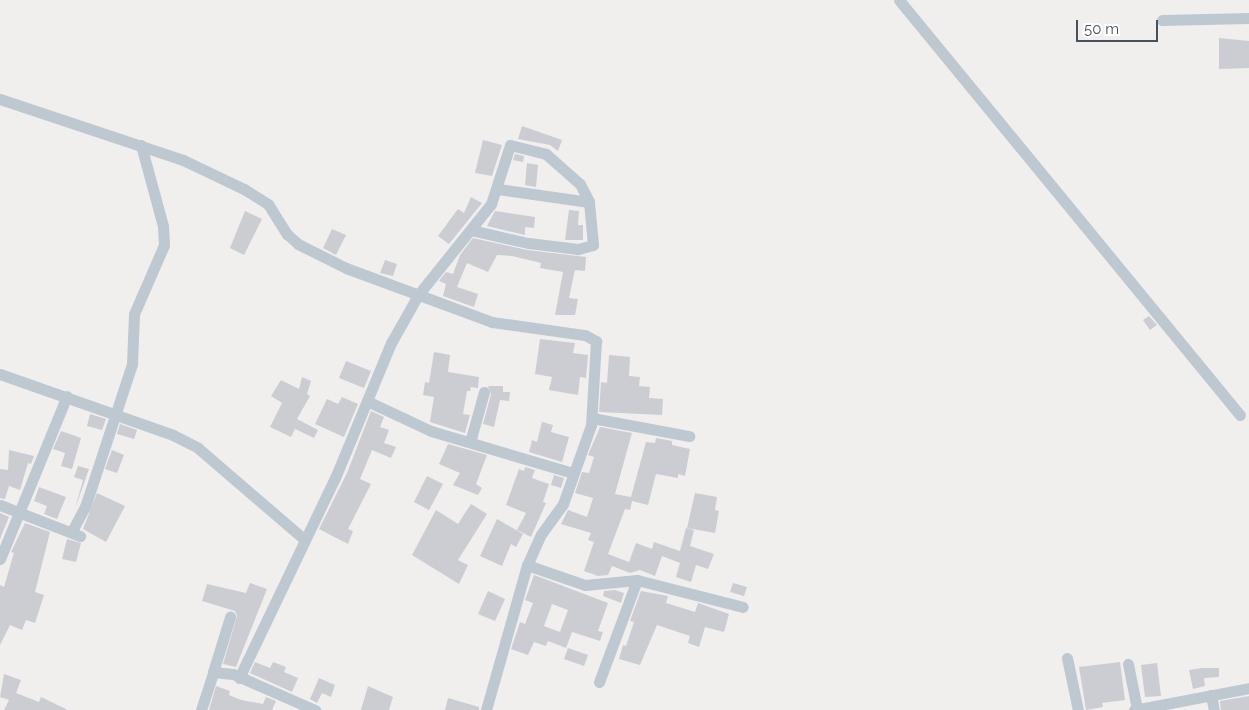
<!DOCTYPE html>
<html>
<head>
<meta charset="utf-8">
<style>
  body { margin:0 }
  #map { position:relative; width:1249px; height:710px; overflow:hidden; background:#f1eeee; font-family:Raleway,sans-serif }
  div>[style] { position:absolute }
  .building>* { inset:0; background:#cbcdd3 }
  .street>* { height:11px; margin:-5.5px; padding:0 5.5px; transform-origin:5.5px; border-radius:5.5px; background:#bec8d1 }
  span { translate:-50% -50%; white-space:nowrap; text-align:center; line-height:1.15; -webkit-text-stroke:4.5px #fff; paint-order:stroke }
  .scale { position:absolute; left:1076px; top:20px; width:82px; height:22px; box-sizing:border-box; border:2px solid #46515d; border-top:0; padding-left:6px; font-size:15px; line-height:18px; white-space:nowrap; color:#46515d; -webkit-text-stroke:4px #fff; paint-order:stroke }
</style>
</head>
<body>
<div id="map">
  <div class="building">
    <div style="clip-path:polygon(1219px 38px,1249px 41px,1249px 68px,1219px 69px)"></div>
    <div style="clip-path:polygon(522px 126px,562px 140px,558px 151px,550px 145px,518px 139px)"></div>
    <div style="clip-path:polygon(483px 140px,502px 145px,492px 176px,475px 173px)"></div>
    <div style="clip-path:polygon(515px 154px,524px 156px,523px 162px,513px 160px)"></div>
    <div style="clip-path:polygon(527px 163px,538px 165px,536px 187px,525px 185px)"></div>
    <div style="clip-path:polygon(471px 197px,482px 203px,449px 244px,438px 236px,458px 209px,464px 213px)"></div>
    <div style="clip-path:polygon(569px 210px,579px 211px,578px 225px,583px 225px,583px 240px,565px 240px)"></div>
    <div style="clip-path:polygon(245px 211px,262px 219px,244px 255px,230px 248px)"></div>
    <div style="clip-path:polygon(495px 211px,535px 217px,534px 228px,525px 227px,525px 235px,487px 226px)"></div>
    <div style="clip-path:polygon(332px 229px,346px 235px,336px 255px,323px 248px)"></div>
    <div style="clip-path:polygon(473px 238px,527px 250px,586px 257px,585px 271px,575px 270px,574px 274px,569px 298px,578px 299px,575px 315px,555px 315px,563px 272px,540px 268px,541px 263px,512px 256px,497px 255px,488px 272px,467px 263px,457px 287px,478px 294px,474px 307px,443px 296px,446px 284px,439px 281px,446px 272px,453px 274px,460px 255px)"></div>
    <div style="clip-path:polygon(385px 260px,397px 264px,393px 276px,380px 273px)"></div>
    <div style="clip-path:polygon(1149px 316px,1157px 325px,1150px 330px,1143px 320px)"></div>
    <div style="clip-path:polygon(540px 339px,575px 343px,573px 353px,588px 355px,586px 378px,580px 377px,578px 395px,549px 390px,552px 377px,535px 374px)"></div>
    <div style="clip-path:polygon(434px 352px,450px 355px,448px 372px,479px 377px,478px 388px,471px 387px,470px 391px,467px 391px,463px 414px,470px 415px,465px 433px,430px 422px,434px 397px,423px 395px,425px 382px,429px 383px)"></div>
    <div style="clip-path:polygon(609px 355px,630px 357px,629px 376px,640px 377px,639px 386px,650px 387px,649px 398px,663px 399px,662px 415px,599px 412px,601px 382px,607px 383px)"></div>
    <div style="clip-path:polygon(346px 361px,371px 371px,364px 388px,339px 378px)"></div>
    <div style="clip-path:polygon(302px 377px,311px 381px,307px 394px,310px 396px,297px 419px,318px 430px,314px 438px,295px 429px,291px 437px,270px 427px,282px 403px,271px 396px,281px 380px,299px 389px)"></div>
    <div style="clip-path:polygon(488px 386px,503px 386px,503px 392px,510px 392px,509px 401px,500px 400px,494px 427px,483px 424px,491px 394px)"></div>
    <div style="clip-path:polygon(342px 397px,358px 404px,344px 437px,315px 424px,327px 399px,338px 404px)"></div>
    <div style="clip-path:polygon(371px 411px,384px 417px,380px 427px,389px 430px,384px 443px,396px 447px,391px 458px,372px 450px,360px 479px,371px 484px,348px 529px,353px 531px,348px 544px,319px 529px,347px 473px)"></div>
    <div style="clip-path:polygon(90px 414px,106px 419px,102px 430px,87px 426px)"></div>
    <div style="clip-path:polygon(542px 422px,553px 425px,551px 432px,569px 437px,562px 462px,529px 452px,532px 440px,537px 442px)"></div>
    <div style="clip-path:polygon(120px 424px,137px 430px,134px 439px,117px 434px)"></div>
    <div style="clip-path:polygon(600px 427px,632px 433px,615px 494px,631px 497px,646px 442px,655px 443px,656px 438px,672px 441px,672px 445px,690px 449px,685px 476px,678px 474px,678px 478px,656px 474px,648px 505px,632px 501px,630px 510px,625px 509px,608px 554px,629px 562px,636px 543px,652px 549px,654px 542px,680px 551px,686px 528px,694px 530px,690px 546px,714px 554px,708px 569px,696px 565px,691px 582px,676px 577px,680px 563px,662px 556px,655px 576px,640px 570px,630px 573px,612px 566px,608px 575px,598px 576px,584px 571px,594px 542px,588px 540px,591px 533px,561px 524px,568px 510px,587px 517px,593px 498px,575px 493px,582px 472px,589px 473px,594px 457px,588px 455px)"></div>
    <div style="clip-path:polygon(61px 431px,81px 438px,72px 469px,61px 466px,65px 453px,53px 449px)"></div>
    <div style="clip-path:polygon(448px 444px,487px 455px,476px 484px,482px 488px,478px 495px,453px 485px,460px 473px,439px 464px)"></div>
    <div style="clip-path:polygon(9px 450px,34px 456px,31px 464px,28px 463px,20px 490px,9px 486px,5px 499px,0 498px,0 469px,8px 470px)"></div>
    <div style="clip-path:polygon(112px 450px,124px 455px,117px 473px,105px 469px)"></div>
    <div style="clip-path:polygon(78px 466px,89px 469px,75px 509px,83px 480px,74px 477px)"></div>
    <div style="clip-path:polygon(525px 467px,535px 470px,532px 478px,549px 484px,543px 502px,546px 503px,531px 537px,517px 530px,526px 513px,506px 505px,519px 469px,524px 471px)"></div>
    <div style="clip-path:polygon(554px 475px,564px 478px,561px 488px,551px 485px)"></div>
    <div style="clip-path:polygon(427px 476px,443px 484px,429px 510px,414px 502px)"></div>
    <div style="clip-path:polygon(39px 487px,66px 497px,57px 519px,44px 514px,47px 506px,34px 501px)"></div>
    <div style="clip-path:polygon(97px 493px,125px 506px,106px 542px,83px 529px)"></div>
    <div style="clip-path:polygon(695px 493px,717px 497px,715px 510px,719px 511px,715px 533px,687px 528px)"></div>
    <div style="clip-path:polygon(471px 504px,487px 514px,458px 560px,468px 565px,459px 584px,412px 555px,436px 510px,458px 524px)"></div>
    <div style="clip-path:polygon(0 513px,9px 517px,0 539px)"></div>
    <div style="clip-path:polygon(497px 519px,523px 534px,516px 547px,511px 544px,502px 566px,480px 556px)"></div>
    <div style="clip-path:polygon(25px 523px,50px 532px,35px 592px,44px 595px,35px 623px,26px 620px,22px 630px,10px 625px,0 645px,0 585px,4px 587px,14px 553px,11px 552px)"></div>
    <div style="clip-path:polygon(67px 539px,81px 543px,76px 562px,62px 559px)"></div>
    <div style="clip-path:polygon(evenodd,534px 575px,608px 603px,598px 631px,603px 632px,600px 641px,572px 632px,566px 648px,548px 641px,546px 646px,534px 642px,528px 655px,511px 649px,520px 622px,525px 624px,533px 603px,525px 600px,534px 575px,552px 604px,568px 610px,560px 632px,544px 626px,552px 604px)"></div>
    <div style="clip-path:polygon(250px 583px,267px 589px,236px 667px,223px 664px,237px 616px,235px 611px,202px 601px,207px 584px,246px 593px)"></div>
    <div style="clip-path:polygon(733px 583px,747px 587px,744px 596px,730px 592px)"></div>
    <div style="clip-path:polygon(615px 590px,624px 593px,621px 603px,603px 596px,604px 591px)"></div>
    <div style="clip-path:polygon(488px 591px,505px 599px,495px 621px,478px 614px)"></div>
    <div style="clip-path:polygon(641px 591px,668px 596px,666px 603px,695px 612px,698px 603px,729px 614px,724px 632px,705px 627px,699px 647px,688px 643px,690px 636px,657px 625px,640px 665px,619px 659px,623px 645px,626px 646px,634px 622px,630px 621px)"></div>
    <div style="clip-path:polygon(568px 648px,588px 655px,584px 666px,564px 659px)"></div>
    <div style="clip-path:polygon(255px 662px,270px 668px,273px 662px,286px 667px,284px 672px,298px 678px,292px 692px,250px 673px)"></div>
    <div style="clip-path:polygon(1120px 662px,1125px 700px,1102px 703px,1103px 707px,1086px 710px,1079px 667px)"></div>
    <div style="clip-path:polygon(1157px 663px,1161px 696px,1145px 697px,1141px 665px)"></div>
    <div style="clip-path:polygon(1202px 668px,1219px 668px,1219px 677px,1204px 678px,1205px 686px,1193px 689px,1189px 670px)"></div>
    <div style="clip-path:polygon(4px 674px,21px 680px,16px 693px,39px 702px,41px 697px,68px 710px,4px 710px,9px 700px,0 697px)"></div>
    <div style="clip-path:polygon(319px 678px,335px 685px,331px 697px,322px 693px,317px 703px,310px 699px)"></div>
    <div style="clip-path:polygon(216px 686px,230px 691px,229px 695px,241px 700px,263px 704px,266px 697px,276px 701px,272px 710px,209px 710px)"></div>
    <div style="clip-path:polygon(368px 686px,393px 697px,389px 710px,361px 710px)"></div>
    <div style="clip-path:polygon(1249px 696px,1249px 710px,1221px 710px,1220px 701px)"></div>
    <div style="clip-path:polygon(448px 698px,479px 707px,479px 710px,445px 710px)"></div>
  </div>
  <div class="street">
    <div style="left:899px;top:0;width:537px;rotate:50.59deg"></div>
    <div style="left:1162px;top:20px;width:87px;rotate:-1.3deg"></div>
    <div style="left:0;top:99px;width:193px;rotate:18.4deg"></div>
    <div style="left:183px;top:160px;width:68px;rotate:25.4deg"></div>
    <div style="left:244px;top:189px;width:28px;rotate:32deg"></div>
    <div style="left:268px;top:204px;width:36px;rotate:58deg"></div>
    <div style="left:287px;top:234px;width:15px;rotate:42deg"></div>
    <div style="left:298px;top:244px;width:54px;rotate:26.6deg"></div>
    <div style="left:346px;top:268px;width:156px;rotate:20.3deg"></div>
    <div style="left:492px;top:322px;width:94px;rotate:8deg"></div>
    <div style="left:585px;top:335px;width:13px;rotate:29deg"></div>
    <div style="left:596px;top:341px;width:84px;rotate:93.4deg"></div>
    <div style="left:591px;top:425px;width:84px;rotate:109.5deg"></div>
    <div style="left:563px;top:504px;width:37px;rotate:126deg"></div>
    <div style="left:541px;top:534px;width:34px;rotate:114deg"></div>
    <div style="left:527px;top:565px;width:151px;rotate:105.8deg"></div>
    <div style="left:498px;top:189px;width:92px;rotate:8.1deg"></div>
    <div style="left:0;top:374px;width:183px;rotate:19.4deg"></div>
    <div style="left:173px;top:435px;width:28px;rotate:27deg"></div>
    <div style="left:198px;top:448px;width:141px;rotate:40.7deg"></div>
    <div style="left:367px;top:401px;width:71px;rotate:25.1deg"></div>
    <div style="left:431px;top:431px;width:148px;rotate:16.5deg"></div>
    <div style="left:592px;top:418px;width:99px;rotate:10.5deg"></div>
    <div style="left:470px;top:442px;width:52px;rotate:-74.4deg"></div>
    <div style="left:0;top:505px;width:86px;rotate:21.2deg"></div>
    <div style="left:72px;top:531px;width:27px;rotate:-62deg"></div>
    <div style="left:85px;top:507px;width:151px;rotate:-71.8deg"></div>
    <div style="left:132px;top:364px;width:50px;rotate:-87.7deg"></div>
    <div style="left:134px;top:314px;width:75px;rotate:-66.5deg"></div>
    <div style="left:164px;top:245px;width:19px;rotate:-93deg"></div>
    <div style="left:163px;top:226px;width:84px;rotate:-105.2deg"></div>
    <div style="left:0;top:559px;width:176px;rotate:-67.7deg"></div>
    <div style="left:527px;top:565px;width:61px;rotate:19deg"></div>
    <div style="left:585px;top:585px;width:52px;rotate:-5.5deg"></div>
    <div style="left:637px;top:580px;width:109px;rotate:14.3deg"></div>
    <div style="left:1067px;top:658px;width:53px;rotate:78.1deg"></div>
    <div style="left:1128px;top:664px;width:46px;rotate:78.7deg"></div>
    <div style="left:213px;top:672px;width:58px;rotate:-72.8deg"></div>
    <div style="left:239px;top:678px;width:222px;rotate:-64.4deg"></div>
    <div style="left:335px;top:478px;width:146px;rotate:-67.5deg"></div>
    <div style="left:391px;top:343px;width:55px;rotate:-60.6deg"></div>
    <div style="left:418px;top:295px;width:117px;rotate:-51.3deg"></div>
    <div style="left:491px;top:204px;width:62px;rotate:-72.1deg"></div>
    <div style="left:510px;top:145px;width:37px;rotate:14deg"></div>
    <div style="left:546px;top:154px;width:45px;rotate:41.4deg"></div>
    <div style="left:580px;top:184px;width:20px;rotate:63deg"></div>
    <div style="left:589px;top:202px;width:43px;rotate:84.7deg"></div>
    <div style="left:593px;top:245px;width:16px;rotate:165deg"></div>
    <div style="left:578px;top:249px;width:50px;rotate:-173.2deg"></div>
    <div style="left:528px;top:243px;width:58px;rotate:-167.2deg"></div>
    <div style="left:599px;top:682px;width:109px;rotate:-69.6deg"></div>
    <div style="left:1211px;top:695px;width:15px;rotate:79deg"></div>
    <div style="left:201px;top:710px;width:40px;rotate:-72deg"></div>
    <div style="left:213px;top:672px;width:20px;rotate:6deg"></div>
    <div style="left:233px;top:674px;width:90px;rotate:23.7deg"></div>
    <div style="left:1134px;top:710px;width:117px;rotate:-10.8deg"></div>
  </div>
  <div class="scale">50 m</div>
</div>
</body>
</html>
